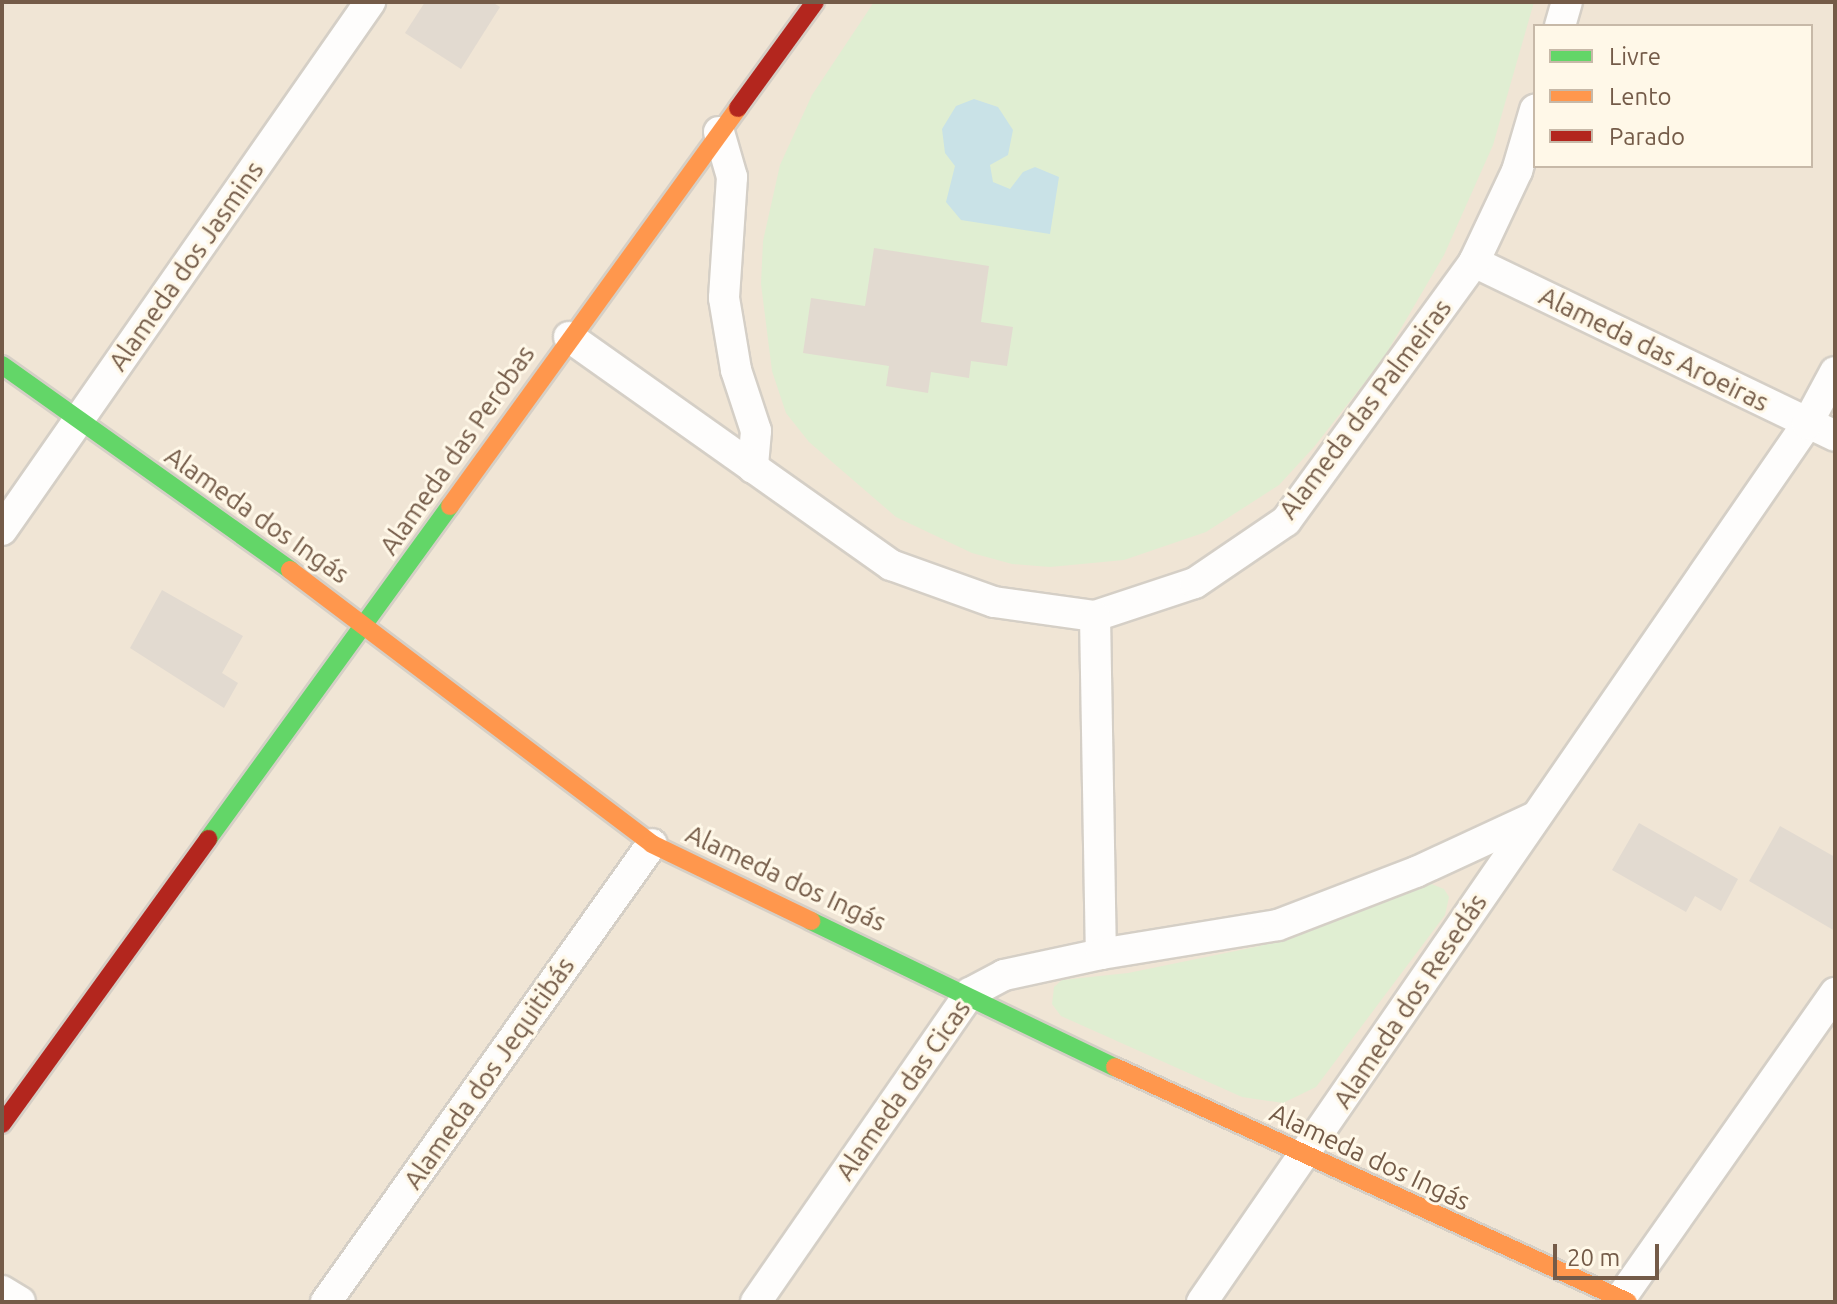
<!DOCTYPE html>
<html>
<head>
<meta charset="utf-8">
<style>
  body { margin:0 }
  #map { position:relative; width:1837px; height:1304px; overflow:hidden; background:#f6f2e8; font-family:Ubuntu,sans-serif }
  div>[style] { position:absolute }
  .residential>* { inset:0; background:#f0e5d5 }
  .green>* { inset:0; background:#e0eed2 }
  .water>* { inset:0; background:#c9e2e7 }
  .building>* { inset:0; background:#e2dad0 }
  .roads { filter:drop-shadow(2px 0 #d5cfc6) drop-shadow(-2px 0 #d5cfc6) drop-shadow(0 2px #d5cfc6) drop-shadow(0 -2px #d5cfc6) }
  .street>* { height:30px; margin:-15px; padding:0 15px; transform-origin:15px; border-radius:15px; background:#fefdfc }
  .fast>* { height:18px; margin:-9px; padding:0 9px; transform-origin:9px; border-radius:9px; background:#63d668 }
  .slow>* { height:18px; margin:-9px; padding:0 9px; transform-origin:9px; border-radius:9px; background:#ff974d }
  .jam>* { height:18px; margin:-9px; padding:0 9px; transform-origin:9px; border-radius:9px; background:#b3261e }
  span { translate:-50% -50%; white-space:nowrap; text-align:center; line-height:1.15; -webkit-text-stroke:6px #fff8e8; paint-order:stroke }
  .street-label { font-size:26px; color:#745b48 }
  .frame { position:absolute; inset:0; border:4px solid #745b48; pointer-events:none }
  .legend { position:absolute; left:1533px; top:24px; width:280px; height:144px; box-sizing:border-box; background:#fff8e8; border:2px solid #c7b9a8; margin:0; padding:10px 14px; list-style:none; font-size:24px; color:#745b48 }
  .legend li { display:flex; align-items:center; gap:16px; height:40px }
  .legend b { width:40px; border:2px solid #c7b9a8 }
  .scale { position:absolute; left:1553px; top:1244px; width:106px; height:36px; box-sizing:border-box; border:4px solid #745b48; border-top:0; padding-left:10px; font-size:24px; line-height:28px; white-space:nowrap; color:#745b48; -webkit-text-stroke:6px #fff8e8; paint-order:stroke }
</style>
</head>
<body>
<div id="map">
  <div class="residential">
    <div style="clip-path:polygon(evenodd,2px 2px,1835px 2px,1835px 1302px,2px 1302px,2px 2px,1535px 26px,1811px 26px,1811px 166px,1535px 166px,1535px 26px)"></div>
  </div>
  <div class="green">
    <div style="clip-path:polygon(874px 2px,1534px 2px,1493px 145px,1444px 255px,1383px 359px,1314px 447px,1279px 485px,1206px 532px,1124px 560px,1050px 567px,1012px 564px,972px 553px,896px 517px,809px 442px,786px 413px,772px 371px,761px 284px,763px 241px,780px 165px,812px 95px)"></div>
    <div style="clip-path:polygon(1429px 883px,1444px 889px,1449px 897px,1445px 915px,1316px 1087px,1283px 1103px,1242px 1097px,1061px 1016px,1052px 1004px,1054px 987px,1062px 980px,1128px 973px,1260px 946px)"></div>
  </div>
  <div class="water">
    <div style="clip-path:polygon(974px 99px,998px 107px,1013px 130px,1008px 155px,990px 165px,993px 182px,1010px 189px,1023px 172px,1035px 167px,1059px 177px,1050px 234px,961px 220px,946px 202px,955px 166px,945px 153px,942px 129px,956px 106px)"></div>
  </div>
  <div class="building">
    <div style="clip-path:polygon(425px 2px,492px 2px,500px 7px,461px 69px,405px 33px)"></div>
    <div style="clip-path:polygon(874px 248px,989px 266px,981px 322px,1013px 327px,1007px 366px,971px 361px,969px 378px,931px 372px,928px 393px,886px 386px,889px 366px,803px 353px,811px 298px,865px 306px)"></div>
    <div style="clip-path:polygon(162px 590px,243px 636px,222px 673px,238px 683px,224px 708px,130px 648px)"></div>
    <div style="clip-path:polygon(1639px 823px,1738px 879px,1721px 911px,1695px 896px,1686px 912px,1612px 870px)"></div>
    <div style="clip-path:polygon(1780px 826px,1835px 857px,1835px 931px,1749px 881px)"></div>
  </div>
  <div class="roads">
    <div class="street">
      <div style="left:1560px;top:26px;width:25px;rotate:-74deg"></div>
      <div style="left:719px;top:132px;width:47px;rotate:73.9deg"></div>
      <div style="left:732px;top:177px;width:121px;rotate:93.8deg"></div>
      <div style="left:724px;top:298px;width:73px;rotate:80.5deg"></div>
      <div style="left:736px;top:370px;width:64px;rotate:71.8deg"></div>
      <div style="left:756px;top:431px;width:37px;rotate:95deg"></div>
      <div style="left:1474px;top:262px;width:401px;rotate:25.7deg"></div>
      <div style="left:569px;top:337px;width:395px;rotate:35.3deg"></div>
      <div style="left:891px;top:565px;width:109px;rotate:19.8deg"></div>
      <div style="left:994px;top:602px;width:102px;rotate:7.9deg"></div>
      <div style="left:1095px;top:616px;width:105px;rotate:-18.3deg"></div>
      <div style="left:1195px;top:583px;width:110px;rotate:-34.3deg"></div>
      <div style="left:1286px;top:521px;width:320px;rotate:-54deg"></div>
      <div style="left:1474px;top:262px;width:101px;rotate:-64.7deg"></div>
      <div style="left:1517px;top:171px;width:64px;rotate:-73.6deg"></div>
      <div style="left:2px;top:530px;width:644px;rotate:-55.12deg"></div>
      <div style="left:1095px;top:616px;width:338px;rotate:89deg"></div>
      <div style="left:2px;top:1291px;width:21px;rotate:31deg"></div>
      <div style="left:326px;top:1302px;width:562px;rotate:-54.56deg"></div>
      <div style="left:756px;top:1302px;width:376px;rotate:-55.3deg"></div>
      <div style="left:970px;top:993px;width:38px;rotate:-28deg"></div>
      <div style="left:1004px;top:975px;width:99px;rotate:-12.2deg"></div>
      <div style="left:1101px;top:954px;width:179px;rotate:-9.3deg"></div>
      <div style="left:1278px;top:925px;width:148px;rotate:-21deg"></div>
      <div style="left:1416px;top:872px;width:129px;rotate:-24.8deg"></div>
      <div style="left:1202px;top:1302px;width:1066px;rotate:-55.43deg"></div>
      <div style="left:1807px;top:424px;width:59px;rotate:-61.7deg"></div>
      <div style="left:1618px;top:1302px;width:378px;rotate:-54.9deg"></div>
    </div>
    <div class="fast">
      <div style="left:2px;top:365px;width:354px;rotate:35.4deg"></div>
      <div style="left:208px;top:839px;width:412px;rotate:-54deg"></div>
      <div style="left:811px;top:921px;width:337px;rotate:25.7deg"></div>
    </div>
    <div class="slow">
      <div style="left:450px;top:506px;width:491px;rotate:-54.1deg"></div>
      <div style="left:290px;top:570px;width:454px;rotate:37.1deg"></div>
      <div style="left:652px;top:844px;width:177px;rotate:25.8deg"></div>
      <div style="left:1115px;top:1067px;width:564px;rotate:24.61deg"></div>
    </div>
    <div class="jam">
      <div style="left:738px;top:108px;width:131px;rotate:-54deg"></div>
      <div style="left:2px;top:1124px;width:352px;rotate:-54.1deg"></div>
    </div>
  </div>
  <div class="street-label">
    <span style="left:186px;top:266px;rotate:-55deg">Alameda dos Jasmins</span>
    <span style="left:1654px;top:349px;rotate:26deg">Alameda das Aroeiras</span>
    <span style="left:1365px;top:409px;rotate:-53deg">Alameda das Palmeiras</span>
    <span style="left:457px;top:450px;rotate:-55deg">Alameda das Perobas</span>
    <span style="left:257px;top:515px;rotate:35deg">Alameda dos Ingás</span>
    <span style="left:786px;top:878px;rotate:25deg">Alameda dos Ingás</span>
    <span style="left:1410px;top:1001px;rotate:-56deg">Alameda dos Resedás</span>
    <span style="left:489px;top:1073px;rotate:-55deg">Alameda dos Jequitibás</span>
    <span style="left:903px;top:1090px;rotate:-55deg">Alameda das Cicas</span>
    <span style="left:1370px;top:1157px;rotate:25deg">Alameda dos Ingás</span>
  </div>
  <div class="frame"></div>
  <ul class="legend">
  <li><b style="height:10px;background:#63d668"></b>Livre</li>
  <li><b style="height:10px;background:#ff974d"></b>Lento</li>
  <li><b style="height:10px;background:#b3261e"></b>Parado</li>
  </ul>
  <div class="scale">20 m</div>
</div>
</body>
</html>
